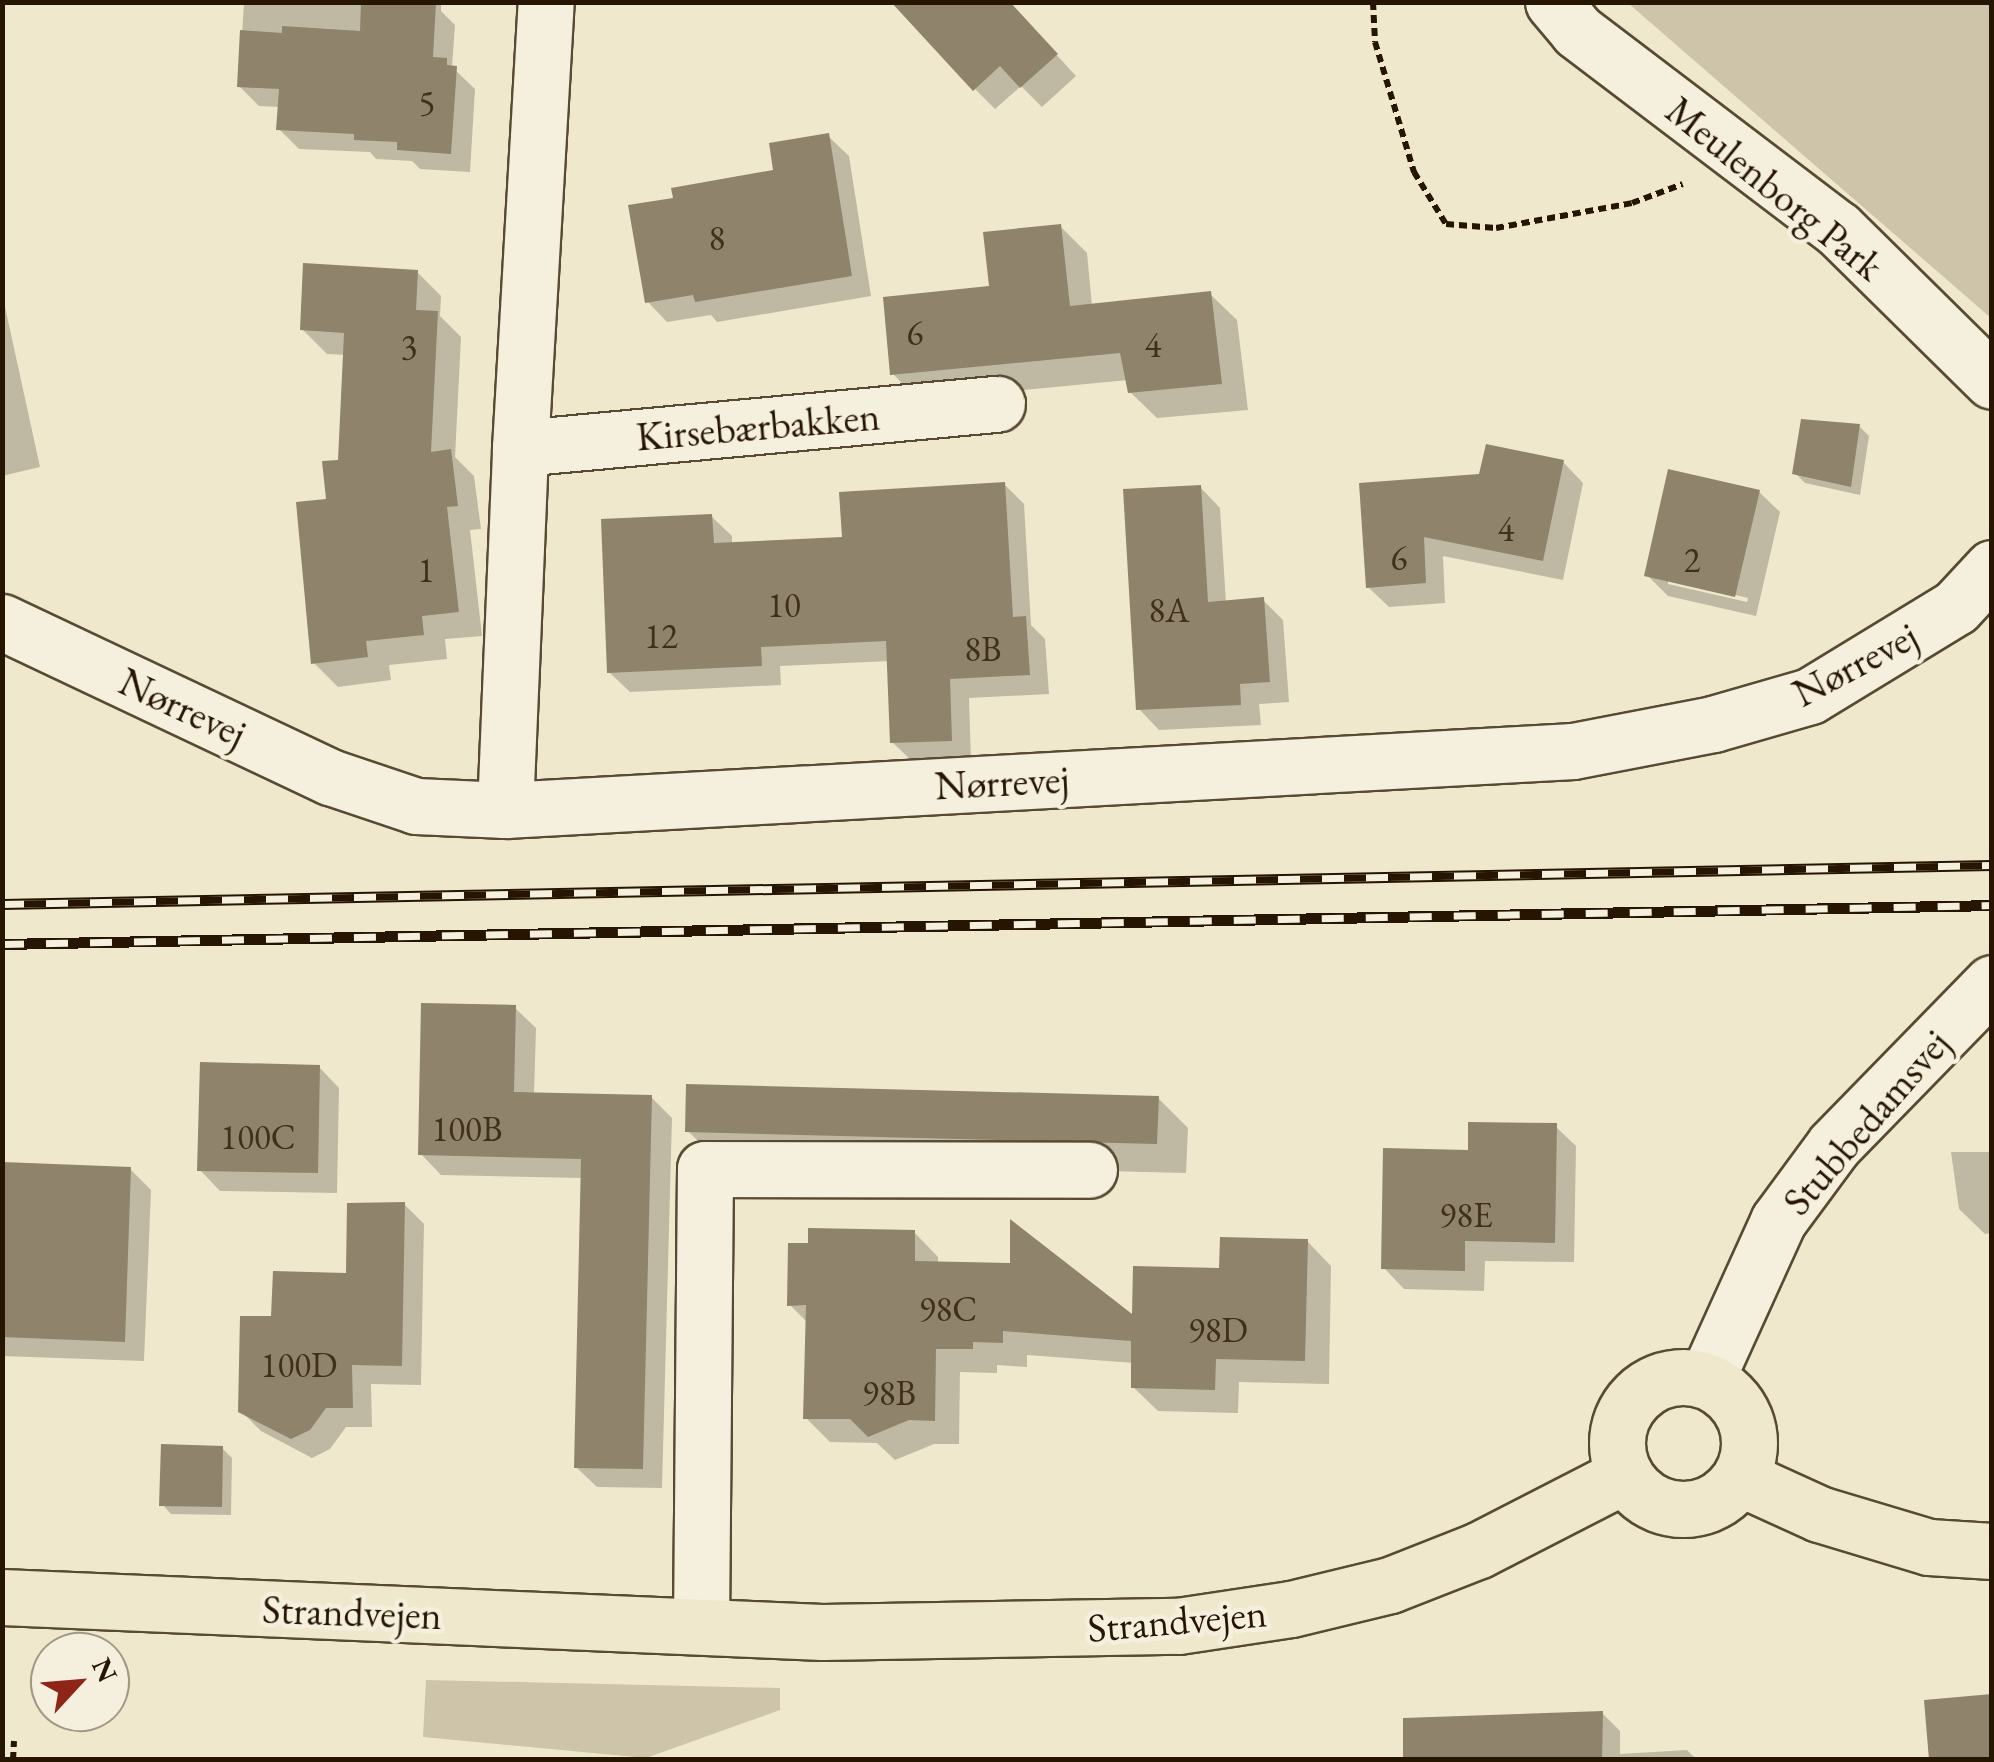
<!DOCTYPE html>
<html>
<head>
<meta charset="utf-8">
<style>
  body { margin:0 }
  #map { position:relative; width:1994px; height:1762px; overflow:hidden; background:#efe8cd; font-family:"EB Garamond",serif }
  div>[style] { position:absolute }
  .green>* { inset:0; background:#cdc4aa }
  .shadow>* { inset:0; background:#0003 }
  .building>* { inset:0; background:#8f836b }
  .path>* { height:6px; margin-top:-3px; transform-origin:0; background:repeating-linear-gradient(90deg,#261500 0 8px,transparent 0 13px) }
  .roads { filter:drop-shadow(2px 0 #584a33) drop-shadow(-2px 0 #584a33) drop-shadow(0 2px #584a33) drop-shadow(0 -2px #584a33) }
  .minor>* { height:55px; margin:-27.5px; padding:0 27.5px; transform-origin:27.5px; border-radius:27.5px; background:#f5f0de }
  .major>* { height:55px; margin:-27.5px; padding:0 27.5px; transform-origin:27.5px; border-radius:27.5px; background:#efe8cd }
  .major>.ring { margin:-27.5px; padding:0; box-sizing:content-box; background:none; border:55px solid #efe8cd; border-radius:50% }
  .rail>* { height:11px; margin-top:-5.5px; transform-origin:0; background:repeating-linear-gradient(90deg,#f5f0de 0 22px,#261500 0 44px); box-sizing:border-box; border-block:2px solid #261500 }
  span { translate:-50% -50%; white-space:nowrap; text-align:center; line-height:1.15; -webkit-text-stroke:9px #f5f0de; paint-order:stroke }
  .number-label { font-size:35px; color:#40301b }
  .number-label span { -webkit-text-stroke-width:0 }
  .street-label { font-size:40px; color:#261500 }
  .frame { position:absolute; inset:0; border:5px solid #261500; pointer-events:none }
  .north { position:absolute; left:30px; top:1632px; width:100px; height:100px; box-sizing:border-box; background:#f5f0de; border:2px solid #a29885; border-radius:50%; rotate:64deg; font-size:28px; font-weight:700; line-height:40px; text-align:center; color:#261500 }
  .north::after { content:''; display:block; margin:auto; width:35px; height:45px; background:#8f2418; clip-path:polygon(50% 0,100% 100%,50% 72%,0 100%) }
</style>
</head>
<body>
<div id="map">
  <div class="green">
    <div style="clip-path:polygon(1628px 3px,1991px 3px,1991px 318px)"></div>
    <div style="clip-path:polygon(426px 1680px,780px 1688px,780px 1710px,646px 1758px,423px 1737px)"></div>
  </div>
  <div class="shadow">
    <div style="clip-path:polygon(244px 2px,441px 2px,441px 11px,455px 25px,452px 67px,475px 89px,470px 172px,420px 169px,412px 161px,376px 159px,370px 152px,299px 149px,279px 129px,280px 107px,259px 106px,239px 86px)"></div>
    <div style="clip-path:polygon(1008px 2px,1076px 76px,1042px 107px,1021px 86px,995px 109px,975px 89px)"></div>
    <div style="clip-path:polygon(828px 136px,849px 156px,871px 296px,717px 322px,711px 315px,667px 322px,647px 301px,676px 200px,776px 172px)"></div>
    <div style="clip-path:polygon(1060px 226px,1087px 253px,1092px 306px,1210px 294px,1237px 320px,1248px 410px,1157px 418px,1130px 392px,1128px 380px,919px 400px,892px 373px)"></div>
    <div style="clip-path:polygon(417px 272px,441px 296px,440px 316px,461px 337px,455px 457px,474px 476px,481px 529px,470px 530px,482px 636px,445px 639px,447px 659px,389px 665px,391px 680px,338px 687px,314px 663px,328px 501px,340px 462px,346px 355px,327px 354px,303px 330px)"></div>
    <div style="clip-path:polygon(2px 293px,40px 467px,2px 476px)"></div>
    <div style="clip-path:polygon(1859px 426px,1869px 436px,1860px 495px,1805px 483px,1795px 473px)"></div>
    <div style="clip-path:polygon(1563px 462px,1583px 483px,1563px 580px,1443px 556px,1445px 603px,1389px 607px,1368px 587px,1481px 476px)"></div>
    <div style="clip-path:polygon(1004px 484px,1024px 504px,1031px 625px,1045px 639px,1049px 694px,969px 698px,971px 761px,913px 762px,892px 742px,890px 661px,780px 666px,781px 685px,630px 692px,609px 672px,711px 516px,732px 536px,732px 545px,845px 540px)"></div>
    <div style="clip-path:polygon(1200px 487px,1220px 508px,1226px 603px,1263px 600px,1283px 620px,1289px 702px,1259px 704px,1261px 725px,1159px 730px,1139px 709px)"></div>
    <div style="clip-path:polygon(evenodd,1759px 492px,1780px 512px,1756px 616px,1668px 596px,1647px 575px,1759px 492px,1668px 579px,1748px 598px,1747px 602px,1668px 584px,1668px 579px)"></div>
    <div style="clip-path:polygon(515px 1008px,536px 1028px,534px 1095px,651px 1097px,672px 1118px,662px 1488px,597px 1487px,576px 1467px,583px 1178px,441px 1175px,421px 1154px)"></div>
    <div style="clip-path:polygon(319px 1067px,339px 1088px,337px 1193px,220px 1191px,200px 1170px)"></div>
    <div style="clip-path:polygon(1158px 1098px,1188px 1128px,1186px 1173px,718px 1161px,688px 1131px)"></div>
    <div style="clip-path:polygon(1555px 1126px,1576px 1146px,1574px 1262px,1485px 1261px,1484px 1291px,1404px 1289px,1384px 1268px,1471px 1153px)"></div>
    <div style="clip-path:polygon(1951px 1152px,1992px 1152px,1992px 1233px,1985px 1234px,1959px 1209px)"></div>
    <div style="clip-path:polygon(2px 1164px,130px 1169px,151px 1190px,144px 1361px,2px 1356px)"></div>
    <div style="clip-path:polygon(404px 1204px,424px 1224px,421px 1385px,371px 1384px,372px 1427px,346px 1427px,330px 1449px,312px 1458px,261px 1431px,241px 1411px,274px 1319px,348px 1275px)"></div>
    <div style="clip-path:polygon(914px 1232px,938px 1257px,938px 1264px,1134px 1319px,1221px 1271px,1307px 1241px,1331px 1266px,1329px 1384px,1239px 1382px,1238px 1413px,1158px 1411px,1133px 1387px,1134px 1363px,1027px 1355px,1027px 1367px,997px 1365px,997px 1373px,960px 1372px,959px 1444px,934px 1444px,895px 1460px,877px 1443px,830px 1442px,806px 1418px,808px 1323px,790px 1305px)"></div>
    <div style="clip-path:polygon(222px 1448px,232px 1458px,231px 1515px,171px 1514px,162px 1504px)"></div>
    <div style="clip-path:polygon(1602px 1713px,1620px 1731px,1620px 1754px,1687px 1750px,1697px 1760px,1432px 1760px)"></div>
  </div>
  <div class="building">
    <div style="clip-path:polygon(361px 2px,436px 2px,433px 57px,447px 58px,447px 65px,457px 66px,451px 154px,397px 150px,397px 142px,354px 140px,354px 134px,276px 130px,279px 89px,237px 87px,240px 30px,282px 33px,282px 26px,360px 31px)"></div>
    <div style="clip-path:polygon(891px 2px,1010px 2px,1058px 54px,1020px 88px,1000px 66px,973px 91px)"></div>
    <div style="clip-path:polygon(829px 133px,852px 276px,695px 302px,693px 295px,645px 303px,628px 205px,673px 198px,671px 188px,773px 170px,769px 143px)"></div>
    <div style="clip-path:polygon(1061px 224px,1070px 306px,1211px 291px,1222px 384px,1128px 393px,1120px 353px,890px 375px,883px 297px,989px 286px,983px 232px)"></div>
    <div style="clip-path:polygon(303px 263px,418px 270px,416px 310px,438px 311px,431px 452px,451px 449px,458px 506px,447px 507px,459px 612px,422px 616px,424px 635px,366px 641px,368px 657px,311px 664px,296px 502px,326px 499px,322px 461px,338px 460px,344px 333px,300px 330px)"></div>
    <div style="clip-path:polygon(1801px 419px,1860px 424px,1851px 487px,1792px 474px)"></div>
    <div style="clip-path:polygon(1486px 444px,1564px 460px,1543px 561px,1424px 537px,1426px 583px,1366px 588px,1359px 483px,1479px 474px)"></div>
    <div style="clip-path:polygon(1668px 469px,1760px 490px,1735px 597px,1644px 576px)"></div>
    <div style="clip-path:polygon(1005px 482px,1013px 617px,1026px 616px,1030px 675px,950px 679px,952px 741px,890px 743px,886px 641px,761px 647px,762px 666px,607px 673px,601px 519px,712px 514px,714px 543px,842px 537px,839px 492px)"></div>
    <div style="clip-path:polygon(1201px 485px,1208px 602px,1264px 597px,1270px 682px,1240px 684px,1241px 705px,1136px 710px,1123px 489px)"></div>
    <div style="clip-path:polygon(421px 1003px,516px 1005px,514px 1092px,652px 1095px,643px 1469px,574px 1468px,581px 1159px,418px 1155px)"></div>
    <div style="clip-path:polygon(200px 1062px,320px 1065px,318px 1173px,197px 1171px)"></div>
    <div style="clip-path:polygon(686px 1084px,1159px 1096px,1157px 1144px,685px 1132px)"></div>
    <div style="clip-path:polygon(1468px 1122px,1557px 1123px,1555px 1243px,1465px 1241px,1465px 1271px,1381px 1269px,1383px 1148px,1468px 1150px)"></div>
    <div style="clip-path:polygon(2px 1162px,131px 1167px,125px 1342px,2px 1337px)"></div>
    <div style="clip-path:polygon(405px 1202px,402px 1366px,352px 1365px,353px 1408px,326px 1408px,310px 1430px,291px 1439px,238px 1412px,240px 1316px,271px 1316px,273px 1271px,346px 1273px,347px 1203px)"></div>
    <div style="clip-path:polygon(1010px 1219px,1132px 1314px,1133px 1266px,1219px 1268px,1220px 1237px,1308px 1239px,1305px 1361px,1216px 1359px,1215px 1390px,1131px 1388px,1131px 1341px,1003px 1331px,1003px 1343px,973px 1342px,973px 1349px,936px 1349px,935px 1421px,909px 1420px,868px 1437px,850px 1419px,803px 1419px,806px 1305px,787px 1306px,788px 1243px,808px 1243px,808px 1228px,915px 1230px,915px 1261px,1010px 1263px)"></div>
    <div style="clip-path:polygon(161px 1444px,223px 1446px,222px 1507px,159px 1506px)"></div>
    <div style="clip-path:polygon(1992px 1694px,1992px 1760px,1929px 1760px,1924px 1700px)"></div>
    <div style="clip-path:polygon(1603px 1711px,1602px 1760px,1403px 1760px,1403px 1718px)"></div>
  </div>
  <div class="path">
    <div style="left:1373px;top:2px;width:40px;rotate:87.1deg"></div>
    <div style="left:1375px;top:42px;width:136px;rotate:73.3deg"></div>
    <div style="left:1414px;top:172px;width:61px;rotate:58.4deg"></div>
    <div style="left:1446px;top:224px;width:50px;rotate:4.6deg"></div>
    <div style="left:1496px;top:228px;width:138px;rotate:-10.4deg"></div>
    <div style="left:1632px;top:203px;width:54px;rotate:-20.4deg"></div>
    <div style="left:13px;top:1760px;width:19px;rotate:-87deg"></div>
  </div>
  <div class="roads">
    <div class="minor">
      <div style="left:1553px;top:2px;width:38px;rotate:50deg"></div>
      <div style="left:1577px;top:31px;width:328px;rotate:37.2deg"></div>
      <div style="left:1838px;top:229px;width:216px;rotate:44.6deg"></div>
      <div style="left:520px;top:448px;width:479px;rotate:-5.3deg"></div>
      <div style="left:2px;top:622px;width:363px;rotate:25.3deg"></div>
      <div style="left:330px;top:777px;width:91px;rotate:18.6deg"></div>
      <div style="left:416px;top:806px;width:89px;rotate:2.6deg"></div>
      <div style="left:505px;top:810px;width:1070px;rotate:-3.16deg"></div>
      <div style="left:1573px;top:751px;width:143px;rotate:-10.9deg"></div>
      <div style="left:1713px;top:724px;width:101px;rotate:-16.1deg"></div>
      <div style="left:1810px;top:696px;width:171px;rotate:-31.4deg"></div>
      <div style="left:1956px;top:607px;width:53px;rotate:-47.3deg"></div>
      <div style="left:505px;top:810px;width:362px;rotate:-87.6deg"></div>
      <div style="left:520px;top:448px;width:447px;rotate:-86.7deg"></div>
      <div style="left:1706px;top:1380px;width:175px;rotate:-65.6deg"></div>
      <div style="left:1778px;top:1221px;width:94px;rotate:-53.6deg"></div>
      <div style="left:1834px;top:1145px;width:226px;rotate:-45.7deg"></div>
      <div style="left:701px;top:1626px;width:457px;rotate:-89.5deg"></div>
      <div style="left:705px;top:1169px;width:384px;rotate:0.1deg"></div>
    </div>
    <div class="major">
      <div class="ring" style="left:1617px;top:1377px;width:77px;height:77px"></div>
      <div style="left:1740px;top:1478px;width:87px;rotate:24.5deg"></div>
      <div style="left:1819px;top:1514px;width:115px;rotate:16.7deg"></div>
      <div style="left:1929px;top:1547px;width:63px;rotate:3.6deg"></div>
      <div style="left:2px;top:1597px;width:821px;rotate:2.44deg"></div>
      <div style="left:822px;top:1632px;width:356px;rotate:-1deg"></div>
      <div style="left:1178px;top:1626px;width:114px;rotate:-8.6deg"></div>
      <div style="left:1291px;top:1609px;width:102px;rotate:-13.6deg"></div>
      <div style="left:1390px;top:1585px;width:96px;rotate:-21.5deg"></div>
      <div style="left:1479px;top:1550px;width:164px;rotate:-27.2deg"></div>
    </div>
  </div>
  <div class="rail">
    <div style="left:2px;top:904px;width:1990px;rotate:-1.12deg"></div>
    <div style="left:2px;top:944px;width:1990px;rotate:-1.12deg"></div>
  </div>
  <div class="number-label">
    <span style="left:427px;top:103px">5</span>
    <span style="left:717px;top:238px">8</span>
    <span style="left:915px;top:333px">6</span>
    <span style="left:1153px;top:345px">4</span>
    <span style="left:409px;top:347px">3</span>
    <span style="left:1506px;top:529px">4</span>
    <span style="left:1399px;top:558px">6</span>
    <span style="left:1692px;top:560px">2</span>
    <span style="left:426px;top:570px">1</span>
    <span style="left:784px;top:605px">10</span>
    <span style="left:1169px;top:610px">8A</span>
    <span style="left:661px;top:636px">12</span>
    <span style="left:983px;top:649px">8B</span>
    <span style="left:467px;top:1129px">100B</span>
    <span style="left:258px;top:1137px">100C</span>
    <span style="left:1466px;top:1215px">98E</span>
    <span style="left:948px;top:1309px">98C</span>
    <span style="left:1218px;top:1330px">98D</span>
    <span style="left:299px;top:1365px">100D</span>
    <span style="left:889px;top:1393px">98B</span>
  </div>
  <div class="street-label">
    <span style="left:1775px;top:188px;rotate:39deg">Meulenborg Park</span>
    <span style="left:758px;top:426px;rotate:-5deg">Kirsebærbakken</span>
    <span style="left:1855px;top:664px;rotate:-28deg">Nørrevej</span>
    <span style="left:183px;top:707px;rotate:25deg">Nørrevej</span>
    <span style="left:1002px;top:782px;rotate:-3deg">Nørrevej</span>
    <span style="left:1866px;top:1122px;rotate:-49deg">Stubbedamsvej</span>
    <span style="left:352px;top:1612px;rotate:2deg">Strandvejen</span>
    <span style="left:1177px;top:1620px;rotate:-5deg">Strandvejen</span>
  </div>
  <div class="frame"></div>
  <div class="north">N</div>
</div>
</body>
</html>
